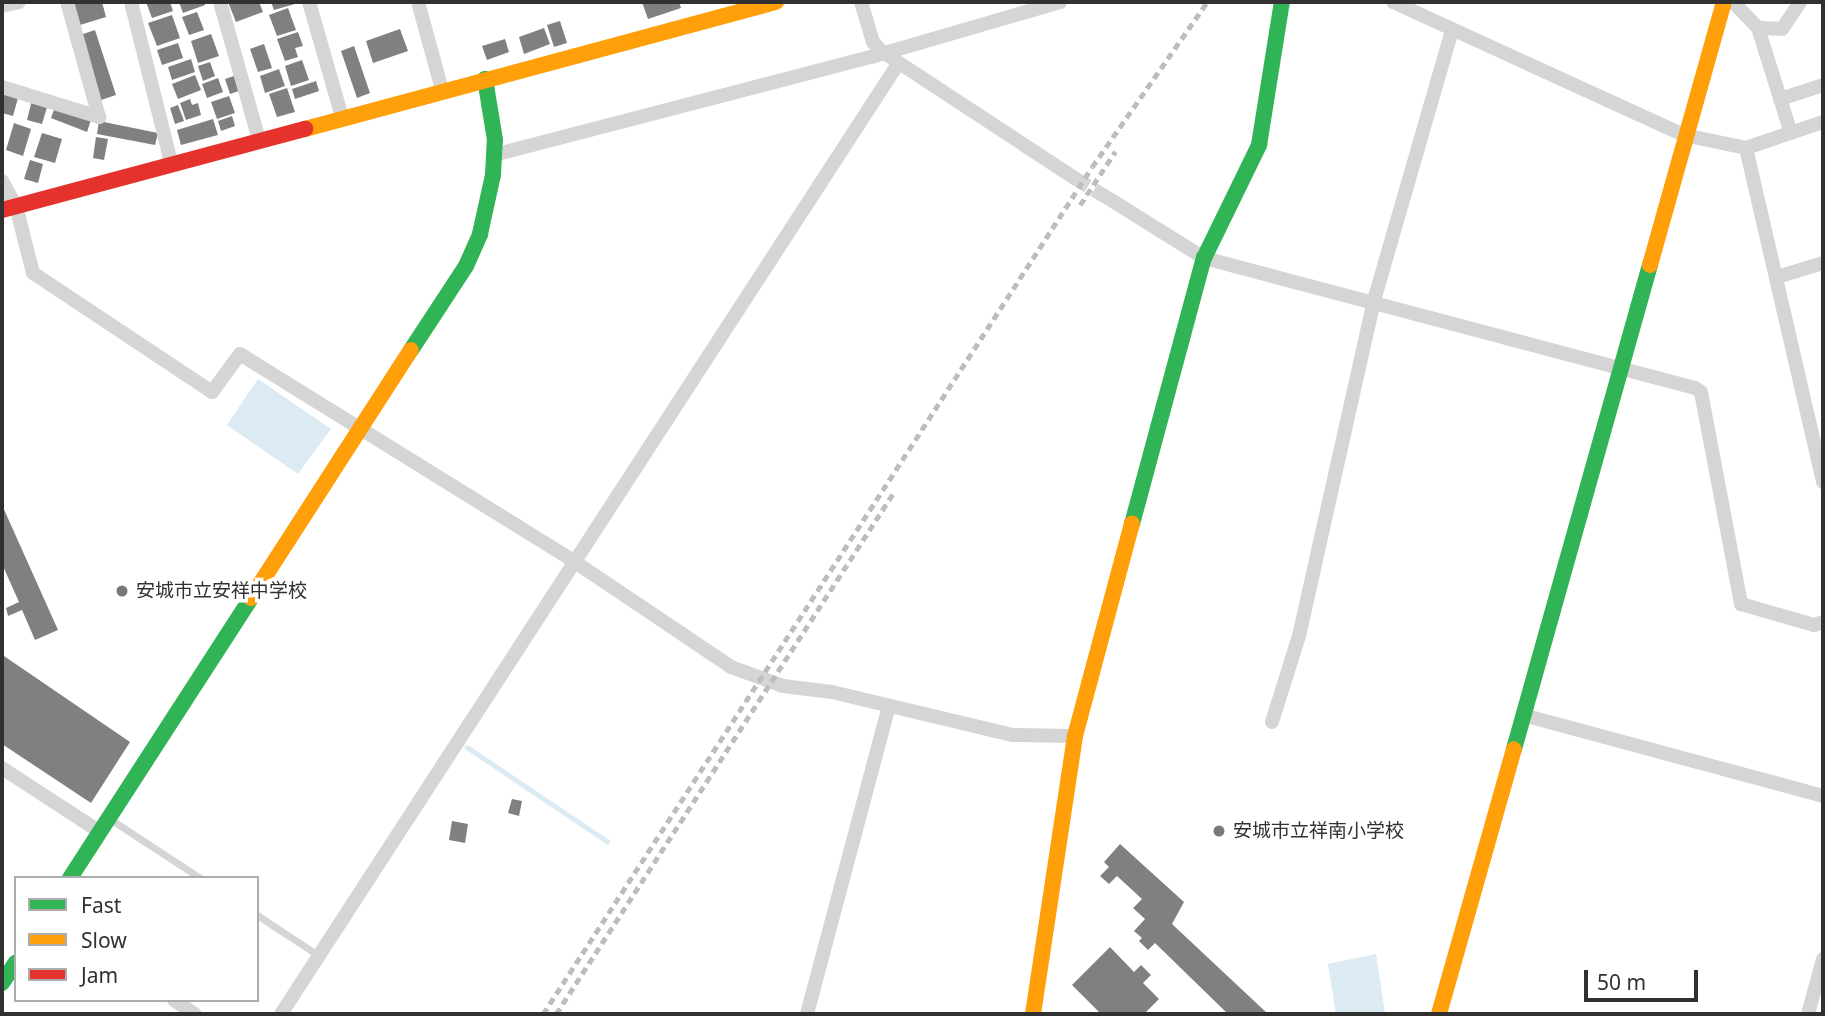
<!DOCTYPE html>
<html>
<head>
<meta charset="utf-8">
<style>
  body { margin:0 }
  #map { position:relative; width:1825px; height:1016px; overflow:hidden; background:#fff; font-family:"Noto Sans","Noto Sans JP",sans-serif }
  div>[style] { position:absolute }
  .water>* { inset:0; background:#dbeaf3 }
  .stream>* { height:4.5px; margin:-2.25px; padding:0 2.25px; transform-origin:2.25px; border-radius:2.25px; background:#dbeaf3 }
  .building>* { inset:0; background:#808080 }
  .street-tunnel>* { height:14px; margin-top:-7px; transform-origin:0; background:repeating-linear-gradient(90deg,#d6d6d6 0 14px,transparent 0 21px) }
  .lane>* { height:7px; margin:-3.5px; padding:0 3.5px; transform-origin:3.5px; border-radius:3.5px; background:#d5d5d5 }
  .street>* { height:14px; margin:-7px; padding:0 7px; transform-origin:7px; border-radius:7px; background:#d5d5d5 }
  .fast>* { height:16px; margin:-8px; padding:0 8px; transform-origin:8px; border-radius:8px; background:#30b455 }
  .slow>* { height:16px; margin:-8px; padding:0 8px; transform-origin:8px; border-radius:8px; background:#ff9f0a }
  .jam>* { height:16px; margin:-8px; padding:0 8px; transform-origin:8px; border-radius:8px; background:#e5322d }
  .rail>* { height:4.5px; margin-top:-2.25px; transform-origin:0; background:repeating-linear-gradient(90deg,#bdbdbd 0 7px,transparent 0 12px) }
  .dots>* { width:19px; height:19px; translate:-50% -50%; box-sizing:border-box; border:4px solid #fff; border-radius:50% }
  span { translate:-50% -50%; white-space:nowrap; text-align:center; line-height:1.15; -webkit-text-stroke:7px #fff; paint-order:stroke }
  .poi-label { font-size:19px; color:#313131 }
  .left { translate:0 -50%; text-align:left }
  .frame { position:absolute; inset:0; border:4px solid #313131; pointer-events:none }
  .legend { position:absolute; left:14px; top:876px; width:245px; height:126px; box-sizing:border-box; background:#fff; border:2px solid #adadad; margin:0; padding:9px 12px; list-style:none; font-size:21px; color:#313131 }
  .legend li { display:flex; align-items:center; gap:14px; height:35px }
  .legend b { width:35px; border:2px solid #adadad }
  .scale { position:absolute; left:1584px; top:970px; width:114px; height:32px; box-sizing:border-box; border:4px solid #313131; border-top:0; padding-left:9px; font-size:21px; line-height:24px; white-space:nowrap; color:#313131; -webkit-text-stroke:5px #fff; paint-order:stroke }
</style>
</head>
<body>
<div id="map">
  <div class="water">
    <div style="clip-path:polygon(258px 379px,331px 429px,298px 474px,227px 425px)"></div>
    <div style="clip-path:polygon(1376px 954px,1385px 1014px,1336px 1014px,1328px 964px)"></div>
  </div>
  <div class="stream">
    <div style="left:467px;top:747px;width:169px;rotate:33.9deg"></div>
  </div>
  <div class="building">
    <div style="clip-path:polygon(73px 2px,102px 2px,106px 17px,80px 25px)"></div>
    <div style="clip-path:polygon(146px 2px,170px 2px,173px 11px,152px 18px)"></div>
    <div style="clip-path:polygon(179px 2px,204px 2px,205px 5px,183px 13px)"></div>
    <div style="clip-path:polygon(228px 2px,259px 2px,263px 12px,236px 22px)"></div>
    <div style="clip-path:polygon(271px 2px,294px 2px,295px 4px,274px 10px)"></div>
    <div style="clip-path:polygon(642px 2px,679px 2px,681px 8px,648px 19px)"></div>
    <div style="clip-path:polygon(288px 8px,296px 30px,277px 36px,269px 15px)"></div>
    <div style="clip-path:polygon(197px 12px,204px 30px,189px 35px,182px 17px)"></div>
    <div style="clip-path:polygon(172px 15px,180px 38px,157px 46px,148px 23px)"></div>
    <div style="clip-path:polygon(560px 21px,567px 43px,554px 47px,547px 25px)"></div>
    <div style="clip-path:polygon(544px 28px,550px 44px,524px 54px,519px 37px)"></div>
    <div style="clip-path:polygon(400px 29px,408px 51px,373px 63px,366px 41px)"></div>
    <div style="clip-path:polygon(95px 30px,116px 95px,101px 100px,80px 35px)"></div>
    <div style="clip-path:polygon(298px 32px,303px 46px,295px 48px,298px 57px,285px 61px,277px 39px)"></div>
    <div style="clip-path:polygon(211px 34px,219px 56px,198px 63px,191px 41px)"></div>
    <div style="clip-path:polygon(505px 39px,509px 52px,487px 60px,482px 46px)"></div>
    <div style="clip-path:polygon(178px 43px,183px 58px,162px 65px,157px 50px)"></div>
    <div style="clip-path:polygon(264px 44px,272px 68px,258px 72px,250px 49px)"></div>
    <div style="clip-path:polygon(354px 46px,370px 93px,357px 98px,341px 51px)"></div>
    <div style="clip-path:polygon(191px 59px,195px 72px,172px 80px,168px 67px)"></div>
    <div style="clip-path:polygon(302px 60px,309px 80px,291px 86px,285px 66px)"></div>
    <div style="clip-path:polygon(210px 62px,215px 76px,203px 81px,198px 66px)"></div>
    <div style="clip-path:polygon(279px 69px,285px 86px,265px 93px,260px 76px)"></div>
    <div style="clip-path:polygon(195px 75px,201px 90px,178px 99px,172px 84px)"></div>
    <div style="clip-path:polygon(234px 76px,239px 91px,230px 94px,225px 79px)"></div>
    <div style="clip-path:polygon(218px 78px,223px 92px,207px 98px,202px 84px)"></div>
    <div style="clip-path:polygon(316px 81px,319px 91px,295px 99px,292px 89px)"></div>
    <div style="clip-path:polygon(287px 88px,295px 112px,277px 117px,269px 94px)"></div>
    <div style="clip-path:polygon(2px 93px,18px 98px,13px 116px,2px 113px)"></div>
    <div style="clip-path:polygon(229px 96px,235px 113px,217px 119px,211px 102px)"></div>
    <div style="clip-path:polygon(190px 99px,192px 105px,198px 103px,201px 115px,186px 120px,180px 103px)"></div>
    <div style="clip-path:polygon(32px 100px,48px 104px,42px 124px,27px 120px)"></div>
    <div style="clip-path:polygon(178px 105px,184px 121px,175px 124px,170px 108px)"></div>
    <div style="clip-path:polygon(55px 107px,91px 120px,87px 132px,51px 118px)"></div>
    <div style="clip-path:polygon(232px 116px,235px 126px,221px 131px,218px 121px)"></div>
    <div style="clip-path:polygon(213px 119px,218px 135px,181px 145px,177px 130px)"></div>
    <div style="clip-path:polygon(99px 121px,158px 133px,155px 145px,97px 134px)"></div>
    <div style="clip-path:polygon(14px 123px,31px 129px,23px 156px,6px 150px)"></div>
    <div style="clip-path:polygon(42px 133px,62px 139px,55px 163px,34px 157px)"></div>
    <div style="clip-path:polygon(96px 137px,108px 139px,104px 160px,93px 158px)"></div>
    <div style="clip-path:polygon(30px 160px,43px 164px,38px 183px,24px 179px)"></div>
    <div style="clip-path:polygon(2px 505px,58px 630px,35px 640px,22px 610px,8px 616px,6px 608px,19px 602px,2px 564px)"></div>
    <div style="clip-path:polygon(4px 656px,130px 742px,91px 803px,2px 744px)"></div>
    <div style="clip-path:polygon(512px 799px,522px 801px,519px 816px,508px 813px)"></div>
    <div style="clip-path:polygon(452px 821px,468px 824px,465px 843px,449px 840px)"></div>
    <div style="clip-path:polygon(1120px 844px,1184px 902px,1172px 924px,1268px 1014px,1228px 1014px,1155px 943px,1148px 950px,1139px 941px,1142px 938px,1134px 931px,1145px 919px,1133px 908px,1142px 899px,1117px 876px,1109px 884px,1100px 876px,1109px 867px,1104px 862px)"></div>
    <div style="clip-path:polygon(1110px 947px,1134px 972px,1141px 965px,1151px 975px,1143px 983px,1159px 999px,1144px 1014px,1101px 1014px,1072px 985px)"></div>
  </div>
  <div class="street-tunnel">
    <div style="left:1076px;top:179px;width:31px;rotate:31deg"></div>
  </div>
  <div class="lane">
    <div style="left:110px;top:819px;width:108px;rotate:33.2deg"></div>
    <div style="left:257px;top:915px;width:73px;rotate:33.3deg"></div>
  </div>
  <div class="street">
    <div style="left:131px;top:2px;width:165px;rotate:76deg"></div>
    <div style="left:220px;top:2px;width:143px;rotate:74.2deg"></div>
    <div style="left:309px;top:2px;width:120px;rotate:74deg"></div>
    <div style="left:418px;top:2px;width:91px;rotate:74.7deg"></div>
    <div style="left:861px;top:2px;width:42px;rotate:73.3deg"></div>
    <div style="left:873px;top:42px;width:12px;rotate:48deg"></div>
    <div style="left:881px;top:51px;width:233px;rotate:33.3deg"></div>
    <div style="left:1393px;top:2px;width:320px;rotate:24.6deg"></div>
    <div style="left:1684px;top:135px;width:63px;rotate:11.8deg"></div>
    <div style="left:1746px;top:148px;width:81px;rotate:-18.7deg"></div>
    <div style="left:1733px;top:2px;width:36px;rotate:46deg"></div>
    <div style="left:1758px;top:28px;width:110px;rotate:72.6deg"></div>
    <div style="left:2px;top:6px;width:17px;rotate:-13deg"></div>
    <div style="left:1758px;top:28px;width:24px;rotate:2deg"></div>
    <div style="left:1782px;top:29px;width:32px;rotate:-56deg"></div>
    <div style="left:2px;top:87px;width:102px;rotate:17.2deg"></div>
    <div style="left:99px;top:117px;width:119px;rotate:-105.5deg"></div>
    <div style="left:1780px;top:99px;width:45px;rotate:-18deg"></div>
    <div style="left:1746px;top:148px;width:343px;rotate:77deg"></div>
    <div style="left:494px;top:155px;width:390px;rotate:-14.6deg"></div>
    <div style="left:871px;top:57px;width:197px;rotate:-16.2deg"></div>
    <div style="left:2px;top:181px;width:29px;rotate:61deg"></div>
    <div style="left:16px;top:206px;width:69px;rotate:75.8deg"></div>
    <div style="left:33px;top:273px;width:215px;rotate:33.6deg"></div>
    <div style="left:212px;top:392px;width:47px;rotate:-53.6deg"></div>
    <div style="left:240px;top:354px;width:394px;rotate:31.8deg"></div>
    <div style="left:575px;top:562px;width:188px;rotate:33.9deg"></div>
    <div style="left:731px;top:667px;width:55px;rotate:20.1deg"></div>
    <div style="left:783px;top:686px;width:49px;rotate:7deg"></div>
    <div style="left:832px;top:692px;width:186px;rotate:13.4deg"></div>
    <div style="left:1013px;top:735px;width:62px;rotate:0.9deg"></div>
    <div style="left:1103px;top:195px;width:119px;rotate:32deg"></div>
    <div style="left:1204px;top:258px;width:508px;rotate:14.83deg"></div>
    <div style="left:1695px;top:388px;width:7px;rotate:34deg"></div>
    <div style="left:1701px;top:392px;width:216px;rotate:79.3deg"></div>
    <div style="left:1741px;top:604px;width:76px;rotate:16deg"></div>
    <div style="left:1814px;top:625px;width:9px;rotate:-18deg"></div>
    <div style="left:1777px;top:277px;width:48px;rotate:-16.9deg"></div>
    <div style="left:1523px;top:715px;width:311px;rotate:15.1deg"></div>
    <div style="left:1272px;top:722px;width:90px;rotate:-72.6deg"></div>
    <div style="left:1299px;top:636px;width:340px;rotate:-77.4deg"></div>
    <div style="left:1373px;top:304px;width:284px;rotate:-73.9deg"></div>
    <div style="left:2px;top:768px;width:117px;rotate:33.1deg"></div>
    <div style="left:174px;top:1000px;width:25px;rotate:34deg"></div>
    <div style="left:281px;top:1014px;width:1133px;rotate:-57deg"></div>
    <div style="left:807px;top:1014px;width:319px;rotate:-75.1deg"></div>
    <div style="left:1808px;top:1014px;width:57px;rotate:-74.7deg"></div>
  </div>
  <div class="fast">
    <div style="left:411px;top:350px;width:100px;rotate:-56.8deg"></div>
    <div style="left:466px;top:266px;width:35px;rotate:-66deg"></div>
    <div style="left:480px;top:234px;width:60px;rotate:-77.6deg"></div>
    <div style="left:493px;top:175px;width:35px;rotate:-87deg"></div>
    <div style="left:495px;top:140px;width:62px;rotate:-99.3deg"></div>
    <div style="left:1132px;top:524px;width:276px;rotate:-74.9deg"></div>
    <div style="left:1204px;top:258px;width:126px;rotate:-64deg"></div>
    <div style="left:1259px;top:145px;width:145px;rotate:-80.9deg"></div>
    <div style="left:1514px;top:749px;width:503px;rotate:-74.31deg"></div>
    <div style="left:70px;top:878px;width:333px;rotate:-57.1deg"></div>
    <div style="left:2px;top:983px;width:25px;rotate:-56deg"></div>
  </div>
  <div class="slow">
    <div style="left:305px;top:129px;width:488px;rotate:-15.1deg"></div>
    <div style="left:1650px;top:265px;width:273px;rotate:-74.3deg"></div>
    <div style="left:251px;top:598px;width:295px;rotate:-57.2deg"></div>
    <div style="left:1033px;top:1014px;width:281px;rotate:-81.4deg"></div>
    <div style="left:1075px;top:736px;width:220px;rotate:-75deg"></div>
    <div style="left:1439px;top:1014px;width:275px;rotate:-74.2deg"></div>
  </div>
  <div class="jam">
    <div style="left:2px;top:210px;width:314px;rotate:-15deg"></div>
  </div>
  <div class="rail">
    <div style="left:1080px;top:205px;width:64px;rotate:-56.6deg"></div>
    <div style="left:543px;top:1014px;width:1009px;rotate:-57.05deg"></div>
    <div style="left:1092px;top:167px;width:201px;rotate:-55.1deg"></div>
    <div style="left:556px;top:1014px;width:622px;rotate:-57.08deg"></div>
  </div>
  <div class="dots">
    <div style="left:122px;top:591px;background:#797979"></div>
    <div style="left:1219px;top:831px;background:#797979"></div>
  </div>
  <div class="poi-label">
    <span class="left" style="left:136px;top:591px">安城市立安祥中学校</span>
    <span class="left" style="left:1233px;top:831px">安城市立祥南小学校</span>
  </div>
  <div class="frame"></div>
  <ul class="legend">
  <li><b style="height:9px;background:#30b455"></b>Fast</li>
  <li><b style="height:9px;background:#ff9f0a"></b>Slow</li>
  <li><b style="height:9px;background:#e5322d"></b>Jam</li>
  </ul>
  <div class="scale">50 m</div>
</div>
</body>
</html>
